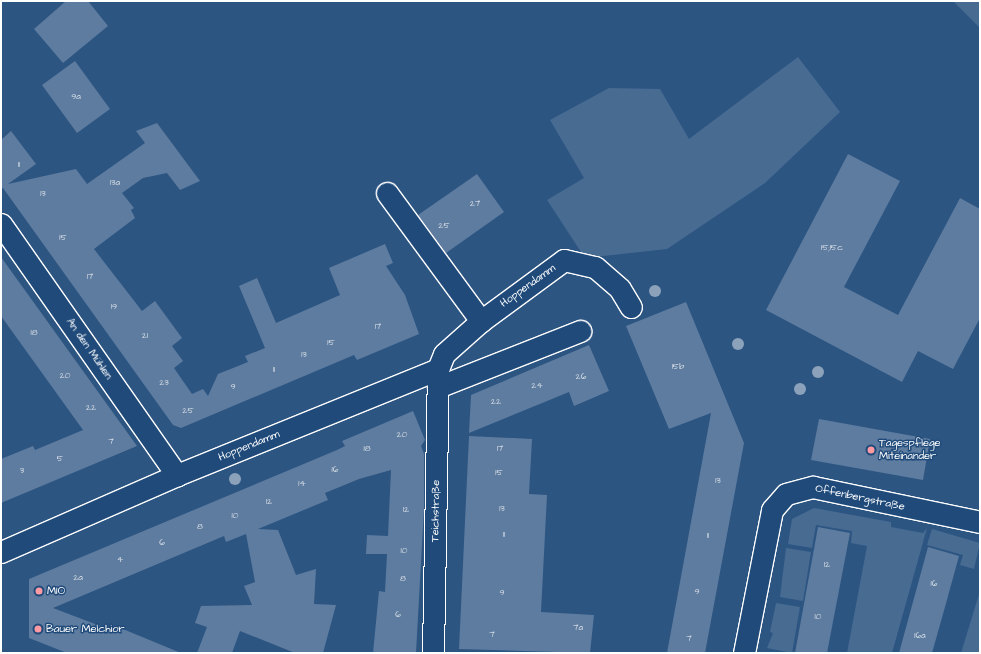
<!DOCTYPE html>
<html>
<head>
<meta charset="utf-8">
<style>
  body { margin:0 }
  #map { position:relative; width:981px; height:654px; overflow:hidden; background:#2c5582; font-family:"Architects Daughter",sans-serif }
  div>[style] { position:absolute }
  .green>* { inset:0; background:#486b92 }
  .building>* { inset:0; background:#5e7c9f }
  .roads { filter:drop-shadow(1px 0 #fff) drop-shadow(-1px 0 #fff) drop-shadow(0 1px #fff) drop-shadow(0 -1px #fff) }
  .street>* { height:21px; margin:-10.5px; padding:0 10.5px; transform-origin:10.5px; border-radius:10.5px; background:#1f4a7a }
  .trees>* { width:12px; height:12px; margin:-6px; border-radius:50%; background:#8ca2bb }
  .dots>* { width:11px; height:11px; translate:-50% -50%; box-sizing:border-box; border:2px solid #1f4a7a; border-radius:50% }
  span { translate:-50% -50%; white-space:nowrap; text-align:center; line-height:1.15; -webkit-text-stroke:3px #1f4a7a; paint-order:stroke }
  .number-label { font-size:9px; color:#d7dee7 }
  .number-label span { -webkit-text-stroke-width:0 }
  .street-label { font-size:11px; color:#fff }
  .poi-label { font-size:11px; color:#fff }
  .left { translate:0 -50%; text-align:left }
  .frame { position:absolute; inset:0; border:2px solid #fff; pointer-events:none }
</style>
</head>
<body>
<div id="map">
  <div class="green">
    <div style="clip-path:polygon(953px 1px,980px 1px,980px 28px)"></div>
    <div style="clip-path:polygon(798px 57px,840px 112px,765px 183px,667px 249px,585px 258px,547px 200px,584px 178px,550px 120px,609px 88px,660px 89px,689px 139px)"></div>
    <div style="clip-path:polygon(814px 508px,891px 522px,891px 527px,923px 533px,927px 528px,892px 653px,847px 653px,867px 546px,851px 543px,852px 531px,816px 525px,812px 548px,788px 544px,792px 519px)"></div>
    <div style="clip-path:polygon(932px 529px,980px 543px,974px 569px,960px 565px,963px 555px,927px 545px)"></div>
    <div style="clip-path:polygon(786px 548px,811px 552px,803px 601px,780px 597px)"></div>
    <div style="clip-path:polygon(980px 591px,980px 653px,961px 653px)"></div>
    <div style="clip-path:polygon(776px 603px,800px 607px,792px 653px,767px 648px,773px 633px,770px 632px)"></div>
  </div>
  <div class="building">
    <div style="clip-path:polygon(66px 1px,88px 1px,108px 26px,63px 63px,34px 29px)"></div>
    <div style="clip-path:polygon(75px 61px,110px 109px,77px 133px,42px 85px)"></div>
    <div style="clip-path:polygon(157px 123px,200px 181px,180px 190px,167px 173px,143px 178px,122px 193px,134px 208px,131px 210px,135px 218px,94px 249px,142px 311px,155px 301px,182px 338px,172px 346px,183px 361px,174px 368px,192px 394px,203px 389px,208px 396px,218px 374px,248px 362px,245px 356px,265px 348px,239px 286px,257px 278px,276px 323px,340px 295px,329px 268px,385px 244px,393px 263px,386px 266px,405px 295px,419px 334px,357px 360px,354px 355px,181px 428px,173px 425px,3px 188px,1px 189px,1px 140px,11px 131px,36px 164px,8px 184px,76px 169px,87px 184px,145px 143px,136px 131px)"></div>
    <div style="clip-path:polygon(848px 154px,900px 181px,844px 287px,898px 315px,960px 198px,980px 209px,980px 318px,953px 369px,918px 351px,902px 382px,766px 310px)"></div>
    <div style="clip-path:polygon(477px 174px,504px 212px,446px 253px,418px 215px)"></div>
    <div style="clip-path:polygon(1px 257px,137px 446px,1px 503px,1px 459px,33px 446px,35px 450px,83px 430px,1px 316px)"></div>
    <div style="clip-path:polygon(686px 302px,744px 443px,705px 653px,667px 653px,711px 413px,669px 429px,626px 326px)"></div>
    <div style="clip-path:polygon(589px 345px,609px 391px,574px 406px,569px 392px,469px 433px,471px 395px)"></div>
    <div style="clip-path:polygon(413px 411px,425px 440px,421px 446px,424px 454px,424px 508px,416px 653px,373px 653px,379px 591px,385px 592px,387px 554px,366px 554px,367px 535px,388px 536px,391px 470px,359px 479px,325px 493px,328px 500px,258px 529px,278px 530px,296px 575px,316px 569px,314px 604px,336px 605px,323px 653px,295px 653px,240px 631px,232px 653px,197px 653px,207px 627px,195px 623px,201px 606px,252px 605px,244px 586px,255px 582px,246px 534px,226px 542px,224px 536px,53px 608px,116px 632px,118px 627px,181px 653px,67px 653px,29px 638px,29px 579px,337px 450px,345px 446px,342px 441px)"></div>
    <div style="clip-path:polygon(819px 419px,930px 439px,923px 480px,811px 460px)"></div>
    <div style="clip-path:polygon(469px 436px,532px 439px,529px 494px,547px 495px,541px 612px,594px 615px,590px 653px,459px 649px)"></div>
    <div style="clip-path:polygon(818px 527px,850px 533px,827px 653px,795px 653px)"></div>
    <div style="clip-path:polygon(928px 547px,959px 556px,945px 607px,932px 653px,899px 653px)"></div>
  </div>
  <div class="roads">
    <div class="street">
      <div style="left:387px;top:193px;width:159px;rotate:53.7deg"></div>
      <div style="left:1px;top:224px;width:307px;rotate:55deg"></div>
      <div style="left:438px;top:387px;width:153px;rotate:-21.5deg"></div>
      <div style="left:1px;top:552px;width:192px;rotate:-23.6deg"></div>
      <div style="left:177px;top:475px;width:282px;rotate:-22.1deg"></div>
      <div style="left:438px;top:369px;width:16px;rotate:-68deg"></div>
      <div style="left:444px;top:354px;width:50px;rotate:-41.7deg"></div>
      <div style="left:481px;top:321px;width:103px;rotate:-36.3deg"></div>
      <div style="left:564px;top:260px;width:32px;rotate:13deg"></div>
      <div style="left:595px;top:267px;width:33px;rotate:41deg"></div>
      <div style="left:620px;top:289px;width:21px;rotate:59deg"></div>
      <div style="left:433px;top:653px;width:284px;rotate:-89deg"></div>
      <div style="left:744px;top:653px;width:146px;rotate:-78.9deg"></div>
      <div style="left:772px;top:510px;width:21px;rotate:-49deg"></div>
      <div style="left:786px;top:494px;width:28px;rotate:-15deg"></div>
      <div style="left:813px;top:487px;width:171px;rotate:11.8deg"></div>
    </div>
  </div>
  <div class="trees">
    <div style="left:655px;top:291px"></div>
    <div style="left:738px;top:344px"></div>
    <div style="left:818px;top:372px"></div>
    <div style="left:800px;top:389px"></div>
    <div style="left:235px;top:479px"></div>
  </div>
  <div class="dots">
    <div style="left:871px;top:450px;background:#ff9aa2"></div>
    <div style="left:39px;top:591px;background:#ff9aa2"></div>
    <div style="left:38px;top:629px;background:#ff9aa2"></div>
  </div>
  <div class="number-label">
    <span style="left:76px;top:97px">9a</span>
    <span style="left:19px;top:165px">11</span>
    <span style="left:115px;top:183px">13a</span>
    <span style="left:43px;top:194px">13</span>
    <span style="left:475px;top:204px">27</span>
    <span style="left:444px;top:226px">25</span>
    <span style="left:63px;top:238px">15</span>
    <span style="left:832px;top:248px">15;15c</span>
    <span style="left:90px;top:277px">17</span>
    <span style="left:114px;top:307px">19</span>
    <span style="left:378px;top:327px">17</span>
    <span style="left:34px;top:333px">18</span>
    <span style="left:145px;top:336px">21</span>
    <span style="left:331px;top:343px">15</span>
    <span style="left:304px;top:355px">13</span>
    <span style="left:678px;top:367px">15b</span>
    <span style="left:274px;top:370px">11</span>
    <span style="left:65px;top:376px">20</span>
    <span style="left:581px;top:377px">26</span>
    <span style="left:164px;top:383px">23</span>
    <span style="left:537px;top:386px">24</span>
    <span style="left:233px;top:387px">9</span>
    <span style="left:496px;top:402px">22</span>
    <span style="left:91px;top:408px">22</span>
    <span style="left:188px;top:411px">25</span>
    <span style="left:402px;top:435px">20</span>
    <span style="left:111px;top:442px">7</span>
    <span style="left:367px;top:449px">18</span>
    <span style="left:500px;top:449px">17</span>
    <span style="left:60px;top:459px">5</span>
    <span style="left:335px;top:470px">16</span>
    <span style="left:22px;top:471px">3</span>
    <span style="left:499px;top:473px">15</span>
    <span style="left:718px;top:481px">13</span>
    <span style="left:302px;top:484px">14</span>
    <span style="left:269px;top:502px">12</span>
    <span style="left:502px;top:509px">13</span>
    <span style="left:406px;top:510px">12</span>
    <span style="left:235px;top:516px">10</span>
    <span style="left:200px;top:527px">8</span>
    <span style="left:504px;top:535px">11</span>
    <span style="left:708px;top:536px">11</span>
    <span style="left:162px;top:543px">6</span>
    <span style="left:404px;top:551px">10</span>
    <span style="left:120px;top:560px">4</span>
    <span style="left:827px;top:565px">12</span>
    <span style="left:78px;top:578px">2a</span>
    <span style="left:403px;top:579px">8</span>
    <span style="left:934px;top:584px">16</span>
    <span style="left:697px;top:592px">9</span>
    <span style="left:502px;top:593px">9</span>
    <span style="left:398px;top:615px">6</span>
    <span style="left:818px;top:617px">10</span>
    <span style="left:578px;top:628px">7a</span>
    <span style="left:492px;top:635px">7</span>
    <span style="left:920px;top:636px">16a</span>
    <span style="left:689px;top:639px">7</span>
  </div>
  <div class="street-label">
    <span style="left:528px;top:286px;rotate:-36deg">Hoppendamm</span>
    <span style="left:89px;top:349px;rotate:55deg">An den Mühlen</span>
    <span style="left:249px;top:446px;rotate:-22deg">Hoppendamm</span>
    <span style="left:860px;top:498px;rotate:12deg">Offenbergstraße</span>
    <span style="left:436px;top:511px;rotate:-89deg">Teichstraße</span>
  </div>
  <div class="poi-label">
    <span class="left" style="left:879px;top:450px">Tagespflege<br>Miteinander</span>
    <span class="left" style="left:47px;top:591px">MIO</span>
    <span class="left" style="left:46px;top:629px">Bauer Melchior</span>
  </div>
  <div class="frame"></div>
</div>
</body>
</html>
